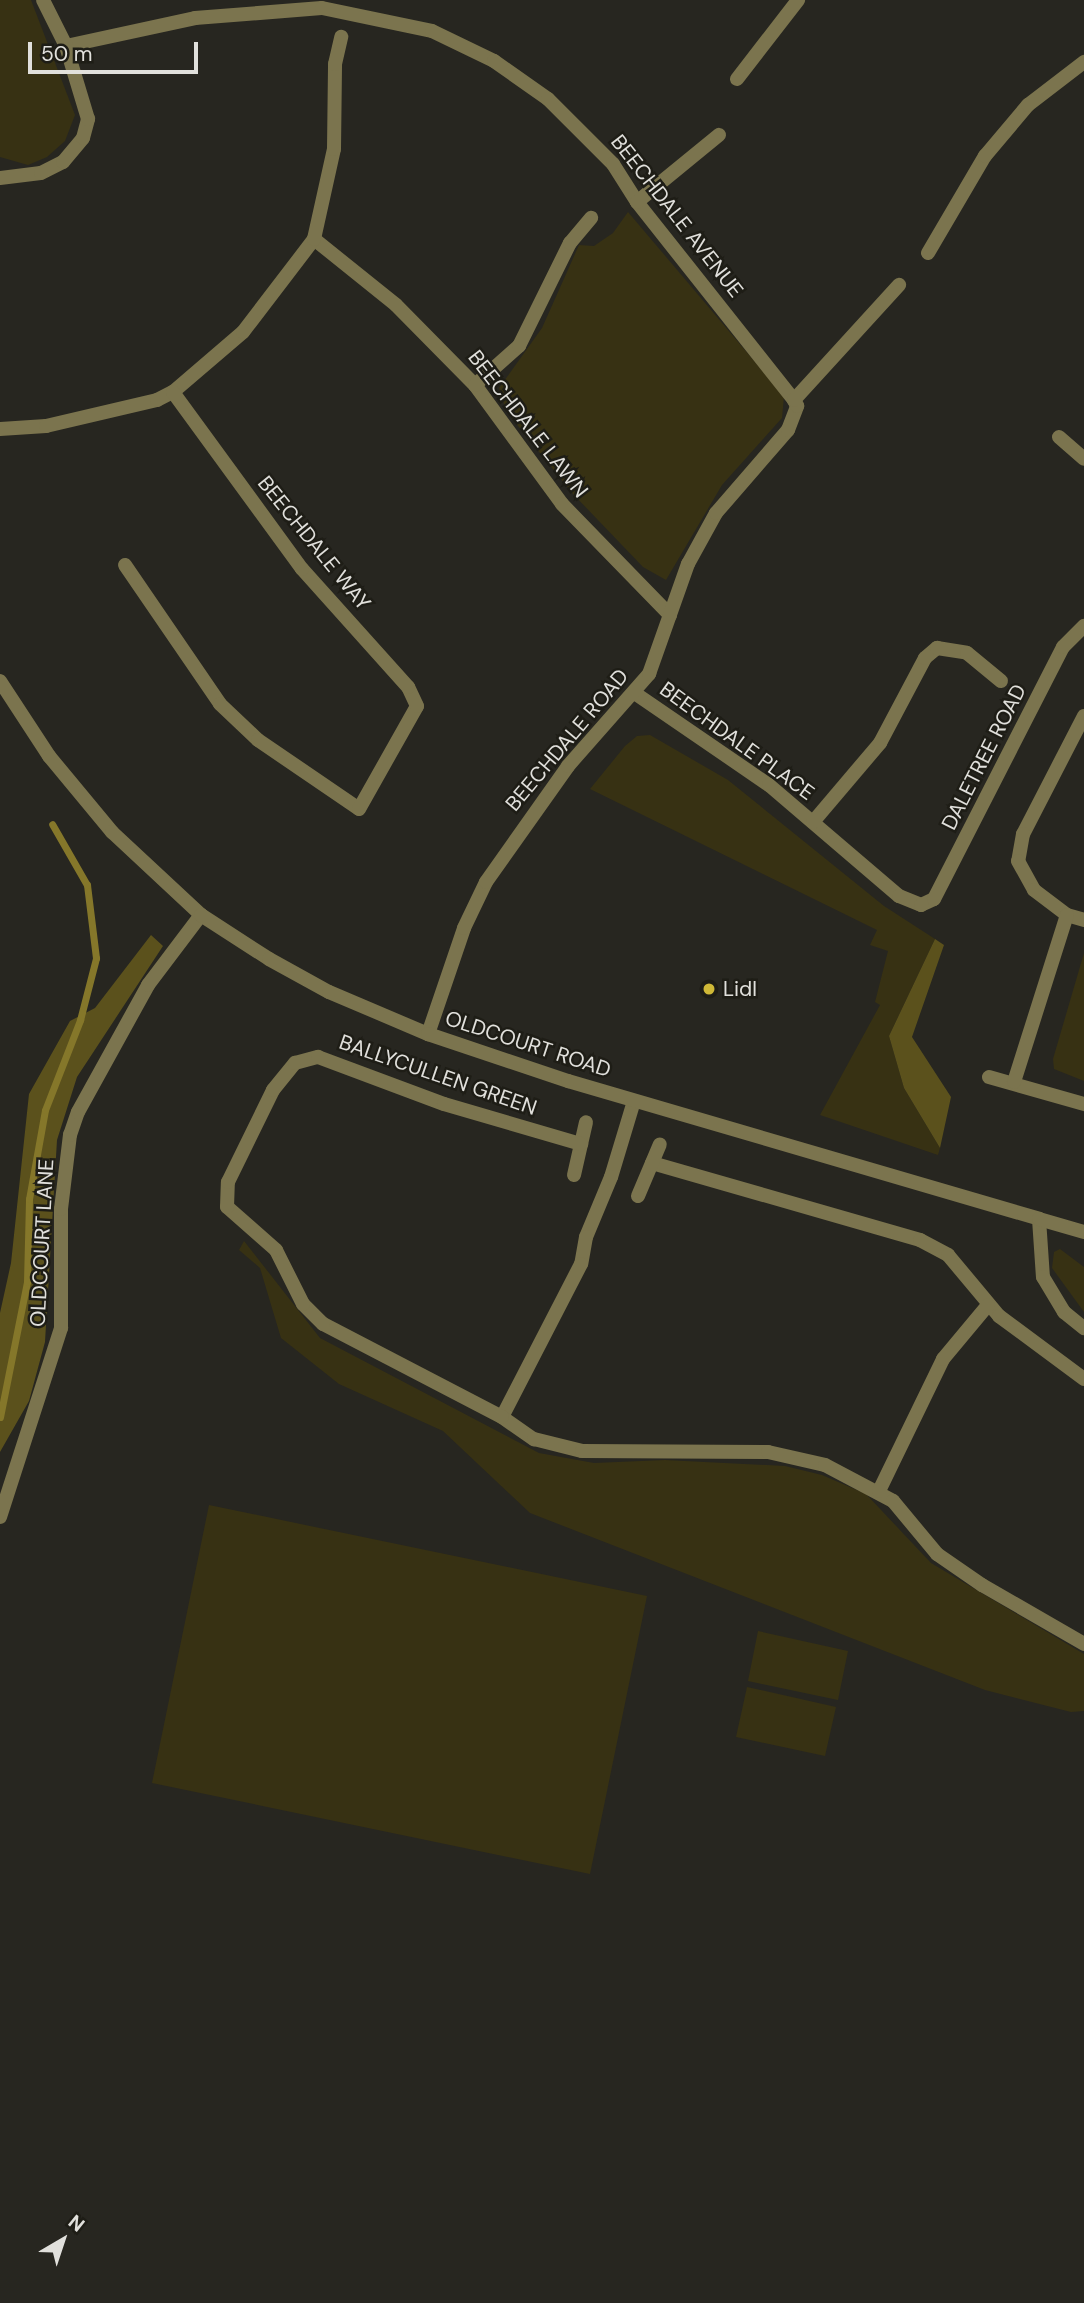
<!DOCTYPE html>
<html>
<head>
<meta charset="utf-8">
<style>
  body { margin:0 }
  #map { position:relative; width:1084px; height:2303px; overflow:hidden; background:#272620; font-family:"DM Sans",sans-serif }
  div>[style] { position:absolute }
  .green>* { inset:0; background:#373113 }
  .forest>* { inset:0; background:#5b511c }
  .stream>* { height:7px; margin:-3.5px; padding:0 3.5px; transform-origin:3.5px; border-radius:3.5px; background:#85772a }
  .minor>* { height:14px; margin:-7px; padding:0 7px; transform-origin:7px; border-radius:7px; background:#7b744e }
  .tertiary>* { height:14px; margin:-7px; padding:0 7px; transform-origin:7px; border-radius:7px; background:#7b744e }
  .dots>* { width:19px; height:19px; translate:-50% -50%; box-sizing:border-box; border:4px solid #1e1d16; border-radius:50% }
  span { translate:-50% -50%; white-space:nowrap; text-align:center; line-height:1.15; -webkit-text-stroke:5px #1e1d16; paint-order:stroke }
  .street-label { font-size:21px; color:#e1e0dc }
  .poi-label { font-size:21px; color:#e1e0dc }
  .left { translate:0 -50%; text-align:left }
  .north { position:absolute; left:28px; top:2205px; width:70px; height:70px; -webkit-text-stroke:5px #1e1d16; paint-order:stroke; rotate:39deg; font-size:19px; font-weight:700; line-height:28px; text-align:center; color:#e1e0dc }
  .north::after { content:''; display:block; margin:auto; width:24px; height:32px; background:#e1e0dc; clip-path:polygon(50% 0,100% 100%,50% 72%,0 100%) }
  .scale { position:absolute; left:28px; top:42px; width:170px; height:32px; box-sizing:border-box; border:4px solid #e1e0dc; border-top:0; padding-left:9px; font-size:21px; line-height:24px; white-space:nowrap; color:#e1e0dc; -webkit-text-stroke:5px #1e1d16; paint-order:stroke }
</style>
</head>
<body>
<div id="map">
  <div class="green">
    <div style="clip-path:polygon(0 0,31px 0,75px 115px,65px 141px,47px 157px,28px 165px,0 157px)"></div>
    <div style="clip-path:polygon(628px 212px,784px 396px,782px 418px,722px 485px,666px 580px,643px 567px,573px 494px,506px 411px,499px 388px,542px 328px,579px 245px,594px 246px,613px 233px)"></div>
    <div style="clip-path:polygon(650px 735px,728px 780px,884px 906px,935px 939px,889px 1036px,904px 1088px,940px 1148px,938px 1155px,820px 1115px,880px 1005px,875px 1002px,888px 951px,870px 945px,877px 930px,590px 789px,625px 746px,637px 736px)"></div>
    <div style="clip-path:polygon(1084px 953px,1084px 1081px,1054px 1069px,1053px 1059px)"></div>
    <div style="clip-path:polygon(244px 1241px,320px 1338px,539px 1453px,594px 1463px,665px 1460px,785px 1466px,822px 1475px,866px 1494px,931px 1563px,1084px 1654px,1084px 1711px,1071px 1712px,985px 1690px,530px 1513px,443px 1431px,339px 1384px,281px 1338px,260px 1268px,239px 1250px)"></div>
    <div style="clip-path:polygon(1060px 1249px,1084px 1267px,1084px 1312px,1052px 1268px,1054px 1252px)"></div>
    <div style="clip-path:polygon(209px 1505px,647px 1596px,590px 1874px,152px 1783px)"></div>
    <div style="clip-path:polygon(758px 1631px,848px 1651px,838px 1700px,748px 1681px)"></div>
    <div style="clip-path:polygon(747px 1687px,836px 1707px,825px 1756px,736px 1737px)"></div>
  </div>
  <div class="forest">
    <div style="clip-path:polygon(151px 935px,163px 946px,77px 1077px,57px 1140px,45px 1342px,29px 1401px,0 1452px,0 1313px,11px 1263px,29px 1094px,70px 1021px,95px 1008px)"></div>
    <div style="clip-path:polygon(935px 939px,944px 945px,912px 1037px,951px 1097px,940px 1148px,904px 1088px,889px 1036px)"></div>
  </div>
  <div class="stream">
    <div style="left:0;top:1417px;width:138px;rotate:-78.7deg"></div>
    <div style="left:27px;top:1282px;width:83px;rotate:-88.6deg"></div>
    <div style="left:29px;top:1199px;width:90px;rotate:-79.8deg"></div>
    <div style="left:45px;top:1110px;width:97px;rotate:-68.7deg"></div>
    <div style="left:80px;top:1020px;width:64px;rotate:-75.5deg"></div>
    <div style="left:96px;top:958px;width:74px;rotate:-97deg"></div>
    <div style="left:87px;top:885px;width:70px;rotate:-119.8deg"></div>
  </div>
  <div class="minor">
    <div style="left:66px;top:46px;width:132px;rotate:-12.2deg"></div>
    <div style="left:195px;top:18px;width:127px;rotate:-4.5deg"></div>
    <div style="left:322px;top:8px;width:112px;rotate:11.8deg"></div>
    <div style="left:432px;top:31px;width:69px;rotate:25.8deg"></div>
    <div style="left:494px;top:61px;width:66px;rotate:35.1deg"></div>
    <div style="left:548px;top:99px;width:92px;rotate:45deg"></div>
    <div style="left:613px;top:164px;width:45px;rotate:57.7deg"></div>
    <div style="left:637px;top:202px;width:253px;rotate:51.6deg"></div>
    <div style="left:737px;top:79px;width:100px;rotate:-52.3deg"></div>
    <div style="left:0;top:178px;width:41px;rotate:-7deg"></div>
    <div style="left:41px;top:173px;width:25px;rotate:-27deg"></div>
    <div style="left:63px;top:162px;width:31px;rotate:-50deg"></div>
    <div style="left:83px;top:138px;width:20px;rotate:-75deg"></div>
    <div style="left:88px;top:119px;width:76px;rotate:-106.8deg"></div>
    <div style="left:66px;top:46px;width:51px;rotate:-116.6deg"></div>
    <div style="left:637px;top:202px;width:106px;rotate:-39.3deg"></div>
    <div style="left:314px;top:239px;width:105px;rotate:38.8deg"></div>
    <div style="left:396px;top:305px;width:112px;rotate:45.4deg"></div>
    <div style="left:475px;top:385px;width:147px;rotate:53.8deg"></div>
    <div style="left:562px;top:504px;width:155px;rotate:45.8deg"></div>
    <div style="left:928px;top:253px;width:113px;rotate:-59.6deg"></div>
    <div style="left:985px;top:156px;width:67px;rotate:-49.9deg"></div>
    <div style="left:1028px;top:105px;width:71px;rotate:-37.5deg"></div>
    <div style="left:475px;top:385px;width:59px;rotate:-41.6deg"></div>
    <div style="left:519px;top:346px;width:115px;rotate:-63.7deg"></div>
    <div style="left:570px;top:243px;width:33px;rotate:-50deg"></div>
    <div style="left:0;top:429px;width:46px;rotate:-3.7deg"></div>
    <div style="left:46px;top:426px;width:114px;rotate:-13.2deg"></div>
    <div style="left:157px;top:400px;width:18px;rotate:-27deg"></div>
    <div style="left:173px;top:392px;width:92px;rotate:-40.6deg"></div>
    <div style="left:243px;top:332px;width:117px;rotate:-52.6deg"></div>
    <div style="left:314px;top:239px;width:92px;rotate:-77.5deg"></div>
    <div style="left:334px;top:149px;width:85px;rotate:-89.3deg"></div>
    <div style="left:335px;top:64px;width:28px;rotate:-77deg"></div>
    <div style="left:1059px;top:437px;width:33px;rotate:41deg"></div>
    <div style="left:125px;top:565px;width:168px;rotate:55.6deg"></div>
    <div style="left:220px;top:704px;width:52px;rotate:43.5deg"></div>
    <div style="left:258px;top:740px;width:122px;rotate:34.3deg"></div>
    <div style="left:359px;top:809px;width:118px;rotate:-60.6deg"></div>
    <div style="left:417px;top:706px;width:21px;rotate:-115deg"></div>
    <div style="left:408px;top:687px;width:159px;rotate:-131.9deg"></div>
    <div style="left:302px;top:569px;width:219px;rotate:-126.1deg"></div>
    <div style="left:636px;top:694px;width:161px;rotate:34.4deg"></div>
    <div style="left:769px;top:785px;width:171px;rotate:40.5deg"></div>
    <div style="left:899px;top:896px;width:24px;rotate:22deg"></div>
    <div style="left:921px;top:905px;width:14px;rotate:-25deg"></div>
    <div style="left:934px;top:899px;width:283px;rotate:-62.9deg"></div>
    <div style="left:1063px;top:647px;width:30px;rotate:-45deg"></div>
    <div style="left:1084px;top:716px;width:133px;rotate:117.3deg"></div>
    <div style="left:1023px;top:834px;width:27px;rotate:100deg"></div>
    <div style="left:1018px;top:861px;width:33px;rotate:61deg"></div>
    <div style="left:1034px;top:890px;width:41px;rotate:37.1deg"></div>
    <div style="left:1067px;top:915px;width:18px;rotate:16deg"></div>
    <div style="left:813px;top:822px;width:104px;rotate:-49.7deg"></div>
    <div style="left:880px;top:743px;width:96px;rotate:-62.1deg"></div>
    <div style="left:925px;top:658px;width:16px;rotate:-40deg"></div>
    <div style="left:937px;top:648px;width:30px;rotate:9deg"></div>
    <div style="left:967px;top:653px;width:44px;rotate:39.5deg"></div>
    <div style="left:428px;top:1034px;width:112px;rotate:-71.2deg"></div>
    <div style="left:464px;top:928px;width:51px;rotate:-64.4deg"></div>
    <div style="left:486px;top:882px;width:142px;rotate:-54.7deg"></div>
    <div style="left:568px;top:766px;width:123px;rotate:-48.6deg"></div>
    <div style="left:649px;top:674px;width:117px;rotate:-70.5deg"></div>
    <div style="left:688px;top:564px;width:58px;rotate:-61.2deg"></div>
    <div style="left:716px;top:513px;width:110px;rotate:-49.1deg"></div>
    <div style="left:788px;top:430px;width:26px;rotate:-69deg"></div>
    <div style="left:797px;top:406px;width:7px;rotate:-117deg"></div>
    <div style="left:794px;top:400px;width:156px;rotate:-47.6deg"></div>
    <div style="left:989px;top:1077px;width:99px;rotate:15.9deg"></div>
    <div style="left:1014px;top:1082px;width:175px;rotate:-72.4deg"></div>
    <div style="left:634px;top:1101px;width:79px;rotate:106.8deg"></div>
    <div style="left:611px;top:1177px;width:65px;rotate:112.6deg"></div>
    <div style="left:586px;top:1237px;width:27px;rotate:100deg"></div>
    <div style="left:581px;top:1264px;width:172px;rotate:117.3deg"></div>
    <div style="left:502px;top:1417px;width:39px;rotate:35deg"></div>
    <div style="left:534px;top:1439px;width:49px;rotate:14deg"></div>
    <div style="left:582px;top:1451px;width:186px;rotate:0.3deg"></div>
    <div style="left:768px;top:1452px;width:58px;rotate:12.8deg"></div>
    <div style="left:825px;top:1465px;width:77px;rotate:27.9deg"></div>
    <div style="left:893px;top:1501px;width:69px;rotate:50.3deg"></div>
    <div style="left:937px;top:1554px;width:55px;rotate:34.6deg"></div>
    <div style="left:982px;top:1585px;width:118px;rotate:30deg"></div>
    <div style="left:652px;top:1163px;width:279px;rotate:16deg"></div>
    <div style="left:920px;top:1240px;width:32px;rotate:28deg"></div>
    <div style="left:948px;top:1255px;width:80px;rotate:50.1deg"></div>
    <div style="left:999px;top:1316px;width:106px;rotate:36.5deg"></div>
    <div style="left:574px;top:1175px;width:54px;rotate:-77.2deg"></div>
    <div style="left:638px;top:1196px;width:56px;rotate:-67.1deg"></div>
    <div style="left:502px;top:1417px;width:202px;rotate:-152.5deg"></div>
    <div style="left:323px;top:1324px;width:28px;rotate:-135deg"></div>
    <div style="left:303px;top:1304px;width:60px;rotate:-116.6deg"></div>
    <div style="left:276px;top:1250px;width:65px;rotate:-138.7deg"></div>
    <div style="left:227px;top:1207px;width:25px;rotate:-88deg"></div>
    <div style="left:228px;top:1182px;width:102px;rotate:-63.9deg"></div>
    <div style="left:273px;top:1090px;width:35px;rotate:-51deg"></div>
    <div style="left:295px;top:1063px;width:24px;rotate:-15deg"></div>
    <div style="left:318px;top:1057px;width:134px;rotate:20.5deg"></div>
    <div style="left:444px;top:1104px;width:143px;rotate:16.3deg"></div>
    <div style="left:879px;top:1491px;width:147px;rotate:-64.1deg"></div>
    <div style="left:943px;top:1359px;width:70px;rotate:-50.2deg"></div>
    <div style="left:0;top:1517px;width:199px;rotate:-72.1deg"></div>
    <div style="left:61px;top:1328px;width:119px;rotate:-90deg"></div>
    <div style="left:61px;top:1209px;width:75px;rotate:-83.1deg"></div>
    <div style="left:70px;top:1135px;width:24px;rotate:-71deg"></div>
    <div style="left:78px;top:1112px;width:145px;rotate:-61.1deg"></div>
    <div style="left:148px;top:985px;width:88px;rotate:-52.9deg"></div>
  </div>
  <div class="tertiary">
    <div style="left:0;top:681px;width:90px;rotate:56.8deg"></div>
    <div style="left:49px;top:756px;width:99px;rotate:50.3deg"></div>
    <div style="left:112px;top:832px;width:122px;rotate:43deg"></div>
    <div style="left:201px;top:915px;width:81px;rotate:32.9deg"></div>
    <div style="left:269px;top:959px;width:68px;rotate:28.8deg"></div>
    <div style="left:329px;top:992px;width:108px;rotate:23deg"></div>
    <div style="left:428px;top:1034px;width:148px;rotate:18.6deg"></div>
    <div style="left:568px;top:1081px;width:491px;rotate:16.3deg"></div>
    <div style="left:1039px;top:1219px;width:58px;rotate:86.1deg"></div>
    <div style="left:1043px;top:1277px;width:41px;rotate:59deg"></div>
    <div style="left:1064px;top:1312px;width:26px;rotate:39deg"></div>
    <div style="left:1039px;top:1219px;width:47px;rotate:16.1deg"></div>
  </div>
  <div class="dots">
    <div style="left:709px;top:989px;background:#cfb837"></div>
  </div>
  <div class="street-label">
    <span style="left:677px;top:216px;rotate:52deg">BEECHDALE AVENUE</span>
    <span style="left:528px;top:424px;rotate:52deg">BEECHDALE LAWN</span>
    <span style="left:314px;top:543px;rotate:51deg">BEECHDALE WAY</span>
    <span style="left:567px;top:740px;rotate:-50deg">BEECHDALE ROAD</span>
    <span style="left:737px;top:741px;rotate:36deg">BEECHDALE PLACE</span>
    <span style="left:984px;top:757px;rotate:-63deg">DALETREE ROAD</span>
    <span style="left:528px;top:1044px;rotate:18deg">OLDCOURT ROAD</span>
    <span style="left:438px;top:1075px;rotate:19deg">BALLYCULLEN GREEN</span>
    <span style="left:42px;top:1243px;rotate:-87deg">OLDCOURT LANE</span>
  </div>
  <div class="poi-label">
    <span class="left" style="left:723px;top:989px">Lidl</span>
  </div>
  <div class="north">N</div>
  <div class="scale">50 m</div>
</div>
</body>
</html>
